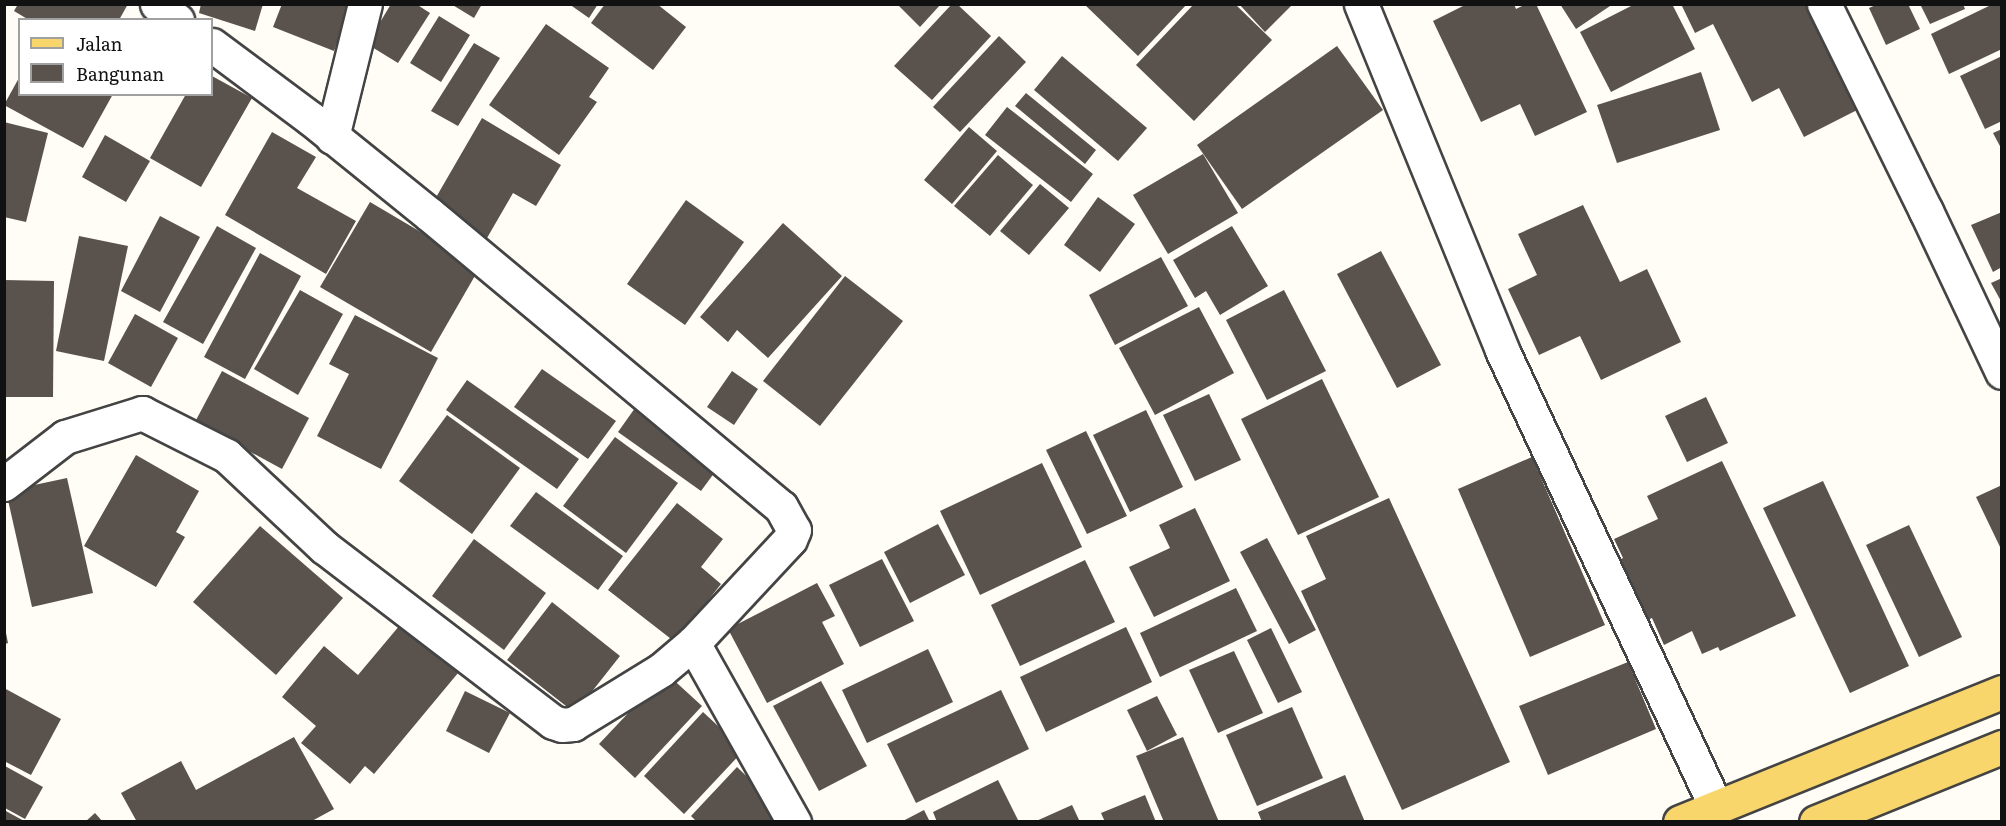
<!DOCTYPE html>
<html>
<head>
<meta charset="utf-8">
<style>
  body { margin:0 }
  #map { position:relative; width:2006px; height:826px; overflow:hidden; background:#fffdf5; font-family:Literata,serif }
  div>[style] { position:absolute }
  .building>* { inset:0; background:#5a524d }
  .roads { filter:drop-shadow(2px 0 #444) drop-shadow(-2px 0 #444) drop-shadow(0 2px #444) drop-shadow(0 -2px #444) }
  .minor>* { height:33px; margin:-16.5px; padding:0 16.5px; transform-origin:16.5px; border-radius:16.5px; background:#fff }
  .primary>* { height:33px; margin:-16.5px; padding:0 16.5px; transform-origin:16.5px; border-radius:16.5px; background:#f9d66b }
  span { translate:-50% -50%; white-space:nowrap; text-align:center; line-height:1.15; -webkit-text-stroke:6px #fff; paint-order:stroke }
  .frame { position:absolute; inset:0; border:6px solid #111; pointer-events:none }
  .legend { position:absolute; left:18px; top:18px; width:195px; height:78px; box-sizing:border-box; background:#fff; border:2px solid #a0a0a0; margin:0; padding:8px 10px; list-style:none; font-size:18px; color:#111 }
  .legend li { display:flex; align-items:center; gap:12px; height:30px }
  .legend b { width:30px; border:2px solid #a0a0a0 }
</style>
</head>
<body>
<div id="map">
  <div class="building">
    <div style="clip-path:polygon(18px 4px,128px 4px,119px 20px,29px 20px,14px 11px)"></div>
    <div style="clip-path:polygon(201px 4px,263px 4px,255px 31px,199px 13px)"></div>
    <div style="clip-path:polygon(282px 4px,352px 4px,334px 51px,273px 27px)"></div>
    <div style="clip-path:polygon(391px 4px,416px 4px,430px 13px,398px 63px,367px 44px)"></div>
    <div style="clip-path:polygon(451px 4px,482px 4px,474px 18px)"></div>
    <div style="clip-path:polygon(569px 4px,598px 4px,589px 18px)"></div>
    <div style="clip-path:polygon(605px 4px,657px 4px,686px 27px,653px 70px,591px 23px)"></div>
    <div style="clip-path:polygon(897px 4px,941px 4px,920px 27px)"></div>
    <div style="clip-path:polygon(952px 4px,957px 4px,991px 36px,932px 100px,894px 66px)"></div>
    <div style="clip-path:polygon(1084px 4px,1187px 4px,1138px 56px)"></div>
    <div style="clip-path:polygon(1194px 4px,1235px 4px,1272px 40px,1194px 121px,1136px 65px)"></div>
    <div style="clip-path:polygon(1239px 4px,1293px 4px,1265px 32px)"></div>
    <div style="clip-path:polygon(1467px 4px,1514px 4px,1516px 9px,1526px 4px,1536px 4px,1587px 112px,1535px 136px,1520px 104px,1481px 122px,1433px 21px)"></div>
    <div style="clip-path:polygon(1560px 4px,1613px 4px,1576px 29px)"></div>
    <div style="clip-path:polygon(1635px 4px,1672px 4px,1695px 49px,1611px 92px,1580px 32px)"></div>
    <div style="clip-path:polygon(1681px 4px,1814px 4px,1865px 106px,1804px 137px,1779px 88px,1752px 102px,1713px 24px,1695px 33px)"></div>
    <div style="clip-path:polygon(1878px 4px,1908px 4px,1920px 29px,1886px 45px,1869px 8px)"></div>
    <div style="clip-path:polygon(1920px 4px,1963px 4px,1965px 9px,1930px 24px)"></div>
    <div style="clip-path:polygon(1993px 4px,2002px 4px,2002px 49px,1949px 74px,1931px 34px)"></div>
    <div style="clip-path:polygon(439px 16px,470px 35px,441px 82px,410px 63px)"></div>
    <div style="clip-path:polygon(546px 24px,609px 68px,589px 97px,597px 102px,559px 155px,489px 105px)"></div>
    <div style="clip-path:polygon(999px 36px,1026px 62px,960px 132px,933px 107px)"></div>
    <div style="clip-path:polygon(474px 43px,500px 58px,458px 126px,431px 111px)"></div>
    <div style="clip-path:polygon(1337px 46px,1383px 110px,1242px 209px,1197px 145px)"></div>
    <div style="clip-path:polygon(1062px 56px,1147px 128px,1118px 161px,1034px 90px)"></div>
    <div style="clip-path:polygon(2002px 56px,2002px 121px,1985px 129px,1960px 76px)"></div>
    <div style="clip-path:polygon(1701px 72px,1720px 130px,1617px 163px,1597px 105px)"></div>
    <div style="clip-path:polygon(20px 76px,20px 94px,113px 94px,83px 148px,4px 105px)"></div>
    <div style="clip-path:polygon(212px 76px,252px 98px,201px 187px,150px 158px,186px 94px,212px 94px)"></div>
    <div style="clip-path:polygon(1026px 93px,1096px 150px,1085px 164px,1015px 106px)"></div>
    <div style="clip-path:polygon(1007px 107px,1093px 174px,1071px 202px,985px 135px)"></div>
    <div style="clip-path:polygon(482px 118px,561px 165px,536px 206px,513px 193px,487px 238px,431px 206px)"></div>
    <div style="clip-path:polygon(4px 122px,48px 133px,26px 222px,4px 217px)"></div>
    <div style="clip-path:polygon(969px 127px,997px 151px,952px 204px,924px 180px)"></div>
    <div style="clip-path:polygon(2002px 129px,2002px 150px,1993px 133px)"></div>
    <div style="clip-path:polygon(272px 132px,316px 157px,297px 188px,356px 221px,326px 274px,225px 215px)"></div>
    <div style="clip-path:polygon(105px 135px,150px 161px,126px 202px,82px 177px)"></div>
    <div style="clip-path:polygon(1203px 154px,1238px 213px,1168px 254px,1133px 195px)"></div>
    <div style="clip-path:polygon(998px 155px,1033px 185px,990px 236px,954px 206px)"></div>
    <div style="clip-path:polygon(1040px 184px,1069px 208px,1029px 255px,1000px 231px)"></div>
    <div style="clip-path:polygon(1098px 197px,1135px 224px,1100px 272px,1064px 245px)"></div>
    <div style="clip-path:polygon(686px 200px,744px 242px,685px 325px,627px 284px)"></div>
    <div style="clip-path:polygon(370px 202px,480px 267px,431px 352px,320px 287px)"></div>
    <div style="clip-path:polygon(1583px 205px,1620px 282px,1647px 269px,1681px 342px,1601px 380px,1580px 336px,1539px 355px,1508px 289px,1537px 275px,1518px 234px)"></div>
    <div style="clip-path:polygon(2002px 212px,2002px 267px,1993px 272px,1971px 225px)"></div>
    <div style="clip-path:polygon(160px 216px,200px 237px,160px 312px,121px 291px)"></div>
    <div style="clip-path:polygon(783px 223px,842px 276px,768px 358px,737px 330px,728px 342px,700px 317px)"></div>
    <div style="clip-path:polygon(217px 226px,256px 248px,203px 344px,163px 322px)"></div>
    <div style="clip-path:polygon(1232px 226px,1268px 286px,1220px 315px,1206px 291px,1195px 298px,1173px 260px)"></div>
    <div style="clip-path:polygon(79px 236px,128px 246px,104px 361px,56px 351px)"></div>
    <div style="clip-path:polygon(1381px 251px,1441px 365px,1397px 388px,1337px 274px)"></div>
    <div style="clip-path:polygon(260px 253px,301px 276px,245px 379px,204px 357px)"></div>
    <div style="clip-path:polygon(1161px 257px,1188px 306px,1115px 345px,1089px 295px)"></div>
    <div style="clip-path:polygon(845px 276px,903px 321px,820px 426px,763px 381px)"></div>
    <div style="clip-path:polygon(2002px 278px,2002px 303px,1991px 283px)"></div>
    <div style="clip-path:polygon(4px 280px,54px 281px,53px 397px,4px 397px)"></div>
    <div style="clip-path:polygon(300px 290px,343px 314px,298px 395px,254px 369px)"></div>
    <div style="clip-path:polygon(1284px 290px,1326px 371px,1267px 400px,1226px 320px)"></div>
    <div style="clip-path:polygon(1199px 307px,1234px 373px,1155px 415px,1119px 348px)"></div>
    <div style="clip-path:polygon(135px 314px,178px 338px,151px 387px,108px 363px)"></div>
    <div style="clip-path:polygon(355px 315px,438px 358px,381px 469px,317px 436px,349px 374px,329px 364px)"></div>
    <div style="clip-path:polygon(542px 369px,616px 421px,588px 459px,514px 407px)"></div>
    <div style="clip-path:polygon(222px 371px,309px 418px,282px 469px,195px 422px)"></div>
    <div style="clip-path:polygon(732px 371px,758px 389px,734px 425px,707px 407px)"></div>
    <div style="clip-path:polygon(1322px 379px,1379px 497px,1298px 535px,1241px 419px)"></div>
    <div style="clip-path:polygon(467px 380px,579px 459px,557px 489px,446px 410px)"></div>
    <div style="clip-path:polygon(1209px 394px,1241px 460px,1195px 481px,1163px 415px)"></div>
    <div style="clip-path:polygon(1706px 397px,1728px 443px,1687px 462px,1665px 416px)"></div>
    <div style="clip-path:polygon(640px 401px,723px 461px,701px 491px,618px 432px)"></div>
    <div style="clip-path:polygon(1146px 410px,1183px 487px,1130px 512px,1093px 435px)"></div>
    <div style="clip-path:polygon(447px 415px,520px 468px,472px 534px,399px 481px)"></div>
    <div style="clip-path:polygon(1086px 431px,1127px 516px,1087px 534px,1046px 450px)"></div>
    <div style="clip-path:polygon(615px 437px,678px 483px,626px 553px,563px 506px)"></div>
    <div style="clip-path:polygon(136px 455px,199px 491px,176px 532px,185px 537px,156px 587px,84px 546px)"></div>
    <div style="clip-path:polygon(1532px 457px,1605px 625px,1530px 657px,1458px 489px)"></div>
    <div style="clip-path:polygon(1722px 461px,1796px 616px,1720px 651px,1718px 647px,1702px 654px,1692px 631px,1664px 645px,1652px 618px,1639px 624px,1611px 564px,1623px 558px,1614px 539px,1658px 519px,1647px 496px)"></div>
    <div style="clip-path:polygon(1042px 463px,1082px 547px,980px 595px,940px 511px)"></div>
    <div style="clip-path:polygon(67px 478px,93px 593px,32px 607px,6px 491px)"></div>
    <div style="clip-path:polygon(1823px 481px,1909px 666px,1850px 693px,1763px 508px)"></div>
    <div style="clip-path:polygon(2002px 485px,2002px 551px,1976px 497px)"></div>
    <div style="clip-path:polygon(536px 492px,623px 556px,598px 590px,510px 526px)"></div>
    <div style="clip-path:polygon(1389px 498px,1510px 762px,1402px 810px,1301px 591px,1326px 579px,1306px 536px)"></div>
    <div style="clip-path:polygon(677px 503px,723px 539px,701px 567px,721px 584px,675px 642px,608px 590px)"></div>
    <div style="clip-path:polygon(1195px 508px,1230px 581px,1154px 617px,1129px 567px,1170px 548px,1159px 525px)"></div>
    <div style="clip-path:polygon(938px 524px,965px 575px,910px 603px,884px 552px)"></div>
    <div style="clip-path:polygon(1909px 525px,1962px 637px,1919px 657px,1866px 545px)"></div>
    <div style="clip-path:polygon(260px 526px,343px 598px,276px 675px,193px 602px)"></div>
    <div style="clip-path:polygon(1267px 538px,1316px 630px,1289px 644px,1240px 552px)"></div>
    <div style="clip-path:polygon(474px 539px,546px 593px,504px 650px,432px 596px)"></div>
    <div style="clip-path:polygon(882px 559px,914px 621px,860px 647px,829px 585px)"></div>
    <div style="clip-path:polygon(1085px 560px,1115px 622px,1020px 666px,991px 605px)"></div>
    <div style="clip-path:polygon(817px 583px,835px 616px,822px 622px,844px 664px,767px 703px,728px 629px)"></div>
    <div style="clip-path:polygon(1236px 588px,1257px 631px,1160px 677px,1140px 633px)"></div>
    <div style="clip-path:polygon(552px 602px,620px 656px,575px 713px,507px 660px)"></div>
    <div style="clip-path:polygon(405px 619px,463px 667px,374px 774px,365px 766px,350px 784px,301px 743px,316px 726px,282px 697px,324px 646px,358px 675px)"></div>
    <div style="clip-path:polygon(1126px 627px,1152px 682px,1046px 732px,1020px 677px)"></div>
    <div style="clip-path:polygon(5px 628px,8px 643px,5px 644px)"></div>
    <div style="clip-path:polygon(1271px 628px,1302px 692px,1278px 703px,1247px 640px)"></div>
    <div style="clip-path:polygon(928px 649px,953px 702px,867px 743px,842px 690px)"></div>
    <div style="clip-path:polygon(1234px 651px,1263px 713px,1218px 733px,1189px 670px)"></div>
    <div style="clip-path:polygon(1628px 662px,1656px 729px,1548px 775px,1519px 706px)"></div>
    <div style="clip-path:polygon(666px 673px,702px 706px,635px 778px,599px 744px)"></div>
    <div style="clip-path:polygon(821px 681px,867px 766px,819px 791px,773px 706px)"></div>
    <div style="clip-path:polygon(4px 688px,61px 719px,31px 775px,4px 761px)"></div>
    <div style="clip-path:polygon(1001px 690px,1029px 749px,916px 803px,887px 744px)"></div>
    <div style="clip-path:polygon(465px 691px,510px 713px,489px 753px,446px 731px)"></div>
    <div style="clip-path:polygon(1157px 696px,1177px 735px,1147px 751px,1127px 710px)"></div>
    <div style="clip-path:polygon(1292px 707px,1323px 778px,1257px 806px,1226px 735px)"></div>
    <div style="clip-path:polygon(703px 712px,744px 750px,684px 814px,644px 776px)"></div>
    <div style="clip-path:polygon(294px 737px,334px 809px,310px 822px,137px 822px,121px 793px,181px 761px,196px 790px)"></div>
    <div style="clip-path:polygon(1183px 737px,1219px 822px,1164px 822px,1136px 756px)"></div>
    <div style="clip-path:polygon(5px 766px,43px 787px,25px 819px,5px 808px)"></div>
    <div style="clip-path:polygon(737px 767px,789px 817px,784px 822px,697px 822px,691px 816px)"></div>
    <div style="clip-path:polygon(1345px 775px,1365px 822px,1262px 822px,1258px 812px)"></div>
    <div style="clip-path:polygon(998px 780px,1019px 822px,937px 822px,933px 812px)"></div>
    <div style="clip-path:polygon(1145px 795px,1156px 822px,1105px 822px,1101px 813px)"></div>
    <div style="clip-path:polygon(1072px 805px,1080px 822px,1034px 822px)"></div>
    <div style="clip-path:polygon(4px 810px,26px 822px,4px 822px)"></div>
    <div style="clip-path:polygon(924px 810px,930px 822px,901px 822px)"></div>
    <div style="clip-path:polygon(95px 813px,103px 822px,85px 822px)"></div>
  </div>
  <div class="roads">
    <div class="minor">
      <div style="left:157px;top:4px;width:26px;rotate:39deg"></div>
      <div style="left:1361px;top:4px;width:374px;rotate:67.8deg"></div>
      <div style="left:1502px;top:350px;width:505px;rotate:64.91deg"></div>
      <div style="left:1824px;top:4px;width:231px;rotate:63.8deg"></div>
      <div style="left:1926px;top:211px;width:178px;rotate:64.7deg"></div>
      <div style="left:212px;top:45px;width:122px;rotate:36.7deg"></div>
      <div style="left:310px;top:118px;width:153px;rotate:38.9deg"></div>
      <div style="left:429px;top:214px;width:458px;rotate:39.8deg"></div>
      <div style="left:781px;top:507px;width:26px;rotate:61deg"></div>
      <div style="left:794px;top:530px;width:10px;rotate:114deg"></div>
      <div style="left:790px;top:539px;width:142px;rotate:133deg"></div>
      <div style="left:332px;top:137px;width:137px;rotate:-76.1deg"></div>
      <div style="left:4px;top:484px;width:77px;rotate:-37.6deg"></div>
      <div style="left:65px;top:437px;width:81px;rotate:-17.3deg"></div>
      <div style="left:142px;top:413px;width:95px;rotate:26.8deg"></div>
      <div style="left:227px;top:456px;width:133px;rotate:43.2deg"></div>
      <div style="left:324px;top:547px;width:288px;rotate:37.4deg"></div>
      <div style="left:553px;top:722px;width:9px;rotate:18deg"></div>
      <div style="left:562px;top:725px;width:11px;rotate:-5deg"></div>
      <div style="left:573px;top:724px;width:103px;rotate:-31.5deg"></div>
      <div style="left:661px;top:670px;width:42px;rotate:-40.2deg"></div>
      <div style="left:693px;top:643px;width:206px;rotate:60.6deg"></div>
    </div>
    <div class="primary">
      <div style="left:1680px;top:822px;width:347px;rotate:-22deg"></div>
      <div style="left:1816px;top:822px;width:201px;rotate:-22deg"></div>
    </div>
  </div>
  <div class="frame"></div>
  <ul class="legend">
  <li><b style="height:8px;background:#f9d66b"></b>Jalan</li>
  <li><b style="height:16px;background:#5a524d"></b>Bangunan</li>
  </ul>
</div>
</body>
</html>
